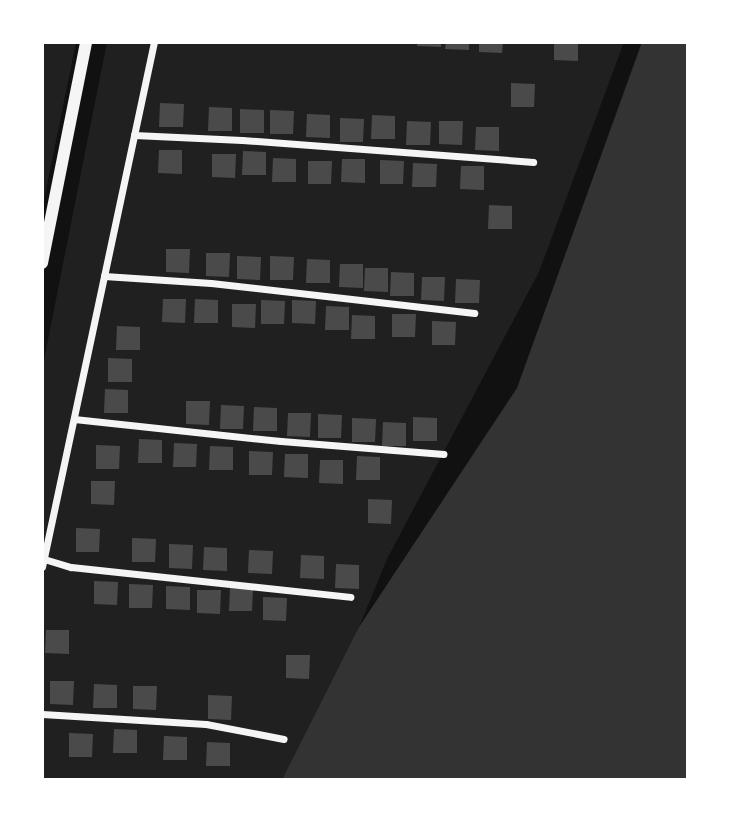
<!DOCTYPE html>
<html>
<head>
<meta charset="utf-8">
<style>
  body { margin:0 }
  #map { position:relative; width:730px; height:822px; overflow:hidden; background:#111; font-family:Overpass,sans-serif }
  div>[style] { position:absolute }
  .green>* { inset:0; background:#202020 }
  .water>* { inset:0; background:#333 }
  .building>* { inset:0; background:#4a4a4a }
  .minor>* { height:7px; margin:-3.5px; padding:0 3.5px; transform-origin:3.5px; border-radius:3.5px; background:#f5f5f5 }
  .tertiary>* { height:12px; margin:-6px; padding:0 6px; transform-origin:6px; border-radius:6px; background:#f5f5f5 }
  span { translate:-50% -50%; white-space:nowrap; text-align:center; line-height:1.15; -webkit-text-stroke:6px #fff; paint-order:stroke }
  .frame { position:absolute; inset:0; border:44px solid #fff; pointer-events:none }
</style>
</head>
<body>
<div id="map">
  <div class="green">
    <div style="clip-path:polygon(42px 42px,76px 42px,42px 210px)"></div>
    <div style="clip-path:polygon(107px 42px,624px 42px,539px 272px,387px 559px,296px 780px,42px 780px,42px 370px)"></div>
  </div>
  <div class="water">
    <div style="clip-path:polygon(642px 42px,688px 42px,688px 780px,282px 780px,359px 627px,517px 388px)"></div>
  </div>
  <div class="building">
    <div style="clip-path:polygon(417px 42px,441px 42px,441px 47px,417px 46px)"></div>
    <div style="clip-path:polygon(446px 42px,469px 42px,469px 50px,445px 49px)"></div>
    <div style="clip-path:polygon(479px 42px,503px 42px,502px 53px,479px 52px)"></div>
    <div style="clip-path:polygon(554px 42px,578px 42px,578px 61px,554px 60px)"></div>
    <div style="clip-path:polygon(511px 83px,535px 84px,534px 107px,511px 107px)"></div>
    <div style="clip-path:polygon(160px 103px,184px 104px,183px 127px,159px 127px)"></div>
    <div style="clip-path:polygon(209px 107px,232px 108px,232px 131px,208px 131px)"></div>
    <div style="clip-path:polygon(240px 109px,264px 110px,264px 133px,240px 133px)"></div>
    <div style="clip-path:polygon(270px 110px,294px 111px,293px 134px,270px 134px)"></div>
    <div style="clip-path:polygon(307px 114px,330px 115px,330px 138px,306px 137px)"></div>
    <div style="clip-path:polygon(372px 115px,395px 116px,395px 139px,371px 139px)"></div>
    <div style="clip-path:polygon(340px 118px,364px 119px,363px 142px,340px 142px)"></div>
    <div style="clip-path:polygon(407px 121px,431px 122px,430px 145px,406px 145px)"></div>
    <div style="clip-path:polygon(439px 121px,463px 121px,462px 145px,439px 144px)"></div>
    <div style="clip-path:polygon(476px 127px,499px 127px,499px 151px,475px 150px)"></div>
    <div style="clip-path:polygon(159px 150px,182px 150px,182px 174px,158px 173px)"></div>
    <div style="clip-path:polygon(243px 151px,266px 152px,266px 175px,242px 175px)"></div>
    <div style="clip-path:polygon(212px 154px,236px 154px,235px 178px,212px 177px)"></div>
    <div style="clip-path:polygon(273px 158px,296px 159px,296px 182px,272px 182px)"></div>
    <div style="clip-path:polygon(342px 159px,365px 159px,365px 183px,341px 182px)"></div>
    <div style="clip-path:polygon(380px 160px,404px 161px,403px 184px,380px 184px)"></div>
    <div style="clip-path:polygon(308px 161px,332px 161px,331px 184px,308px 184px)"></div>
    <div style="clip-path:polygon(413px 163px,437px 164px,436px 187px,412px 187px)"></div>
    <div style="clip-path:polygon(461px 166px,484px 166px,484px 190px,460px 189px)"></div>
    <div style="clip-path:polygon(489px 205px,512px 206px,512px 229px,488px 229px)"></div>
    <div style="clip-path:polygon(166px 249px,190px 249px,189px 273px,166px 272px)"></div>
    <div style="clip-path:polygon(206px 253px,230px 253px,229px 277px,206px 276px)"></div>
    <div style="clip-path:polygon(237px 256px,261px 257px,260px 280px,237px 279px)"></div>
    <div style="clip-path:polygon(270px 256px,294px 257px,293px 280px,270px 280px)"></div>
    <div style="clip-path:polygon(307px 259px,330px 260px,330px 283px,306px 283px)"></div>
    <div style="clip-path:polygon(340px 264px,363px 264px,363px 288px,339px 287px)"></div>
    <div style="clip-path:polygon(365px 268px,388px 268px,388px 292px,364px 291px)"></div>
    <div style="clip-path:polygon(391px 272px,414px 273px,414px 296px,390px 296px)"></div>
    <div style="clip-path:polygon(422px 277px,445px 277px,444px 301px,421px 300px)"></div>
    <div style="clip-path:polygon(456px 279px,480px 280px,479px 303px,455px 303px)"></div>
    <div style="clip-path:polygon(163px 299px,186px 299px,185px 323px,162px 322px)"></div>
    <div style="clip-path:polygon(195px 299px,218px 300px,218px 323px,194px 323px)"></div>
    <div style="clip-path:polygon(261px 300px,285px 301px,284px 324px,261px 324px)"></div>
    <div style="clip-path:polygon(292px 300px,316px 301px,315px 324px,292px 323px)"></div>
    <div style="clip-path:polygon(232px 304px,256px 304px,255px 328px,232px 327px)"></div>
    <div style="clip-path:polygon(326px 306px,349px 307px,349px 330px,325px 330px)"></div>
    <div style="clip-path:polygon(392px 314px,416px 314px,415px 337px,392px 337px)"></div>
    <div style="clip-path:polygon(352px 315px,375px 316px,375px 339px,351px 339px)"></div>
    <div style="clip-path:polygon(432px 321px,456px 322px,455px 345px,432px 345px)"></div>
    <div style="clip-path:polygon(117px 326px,140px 327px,140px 350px,116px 350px)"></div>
    <div style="clip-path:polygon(108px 358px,132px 359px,132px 382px,108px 382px)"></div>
    <div style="clip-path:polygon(105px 389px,128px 390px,128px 413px,104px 413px)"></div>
    <div style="clip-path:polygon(186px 401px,210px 401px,209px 425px,186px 424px)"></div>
    <div style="clip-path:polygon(221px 405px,244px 406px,243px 429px,220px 429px)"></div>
    <div style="clip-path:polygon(254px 407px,277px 408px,277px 431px,253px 431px)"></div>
    <div style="clip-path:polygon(288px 413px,311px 413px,310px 437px,287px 436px)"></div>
    <div style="clip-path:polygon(318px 414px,342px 415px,341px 438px,318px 438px)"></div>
    <div style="clip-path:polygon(413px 417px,437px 418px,437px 441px,413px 441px)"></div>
    <div style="clip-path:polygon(352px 418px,376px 419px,375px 442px,352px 442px)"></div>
    <div style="clip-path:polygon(383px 422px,406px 423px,406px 446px,382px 446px)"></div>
    <div style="clip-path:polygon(139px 439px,162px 440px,162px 463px,138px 463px)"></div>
    <div style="clip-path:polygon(174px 443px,197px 444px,196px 467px,173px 467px)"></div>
    <div style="clip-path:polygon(96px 445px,120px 446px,119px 469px,96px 469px)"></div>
    <div style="clip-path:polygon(210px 446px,233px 447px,233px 470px,209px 470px)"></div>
    <div style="clip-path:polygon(249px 451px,273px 452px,272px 475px,249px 475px)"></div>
    <div style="clip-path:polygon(285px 454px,308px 454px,308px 478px,284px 477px)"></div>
    <div style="clip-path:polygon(357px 456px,380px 457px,380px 480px,356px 480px)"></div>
    <div style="clip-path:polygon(320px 460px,343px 460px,343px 484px,319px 483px)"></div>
    <div style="clip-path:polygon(91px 481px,115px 481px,114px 505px,91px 504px)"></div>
    <div style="clip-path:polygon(368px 499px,392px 500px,391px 524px,368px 523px)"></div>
    <div style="clip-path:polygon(76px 528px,100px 529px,99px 552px,76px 552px)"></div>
    <div style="clip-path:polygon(132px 538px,156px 539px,155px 562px,132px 562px)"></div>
    <div style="clip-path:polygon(169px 544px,193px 545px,192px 569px,169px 568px)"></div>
    <div style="clip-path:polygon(204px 547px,227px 548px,227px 571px,203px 570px)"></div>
    <div style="clip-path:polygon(249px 550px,273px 551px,272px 574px,248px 573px)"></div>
    <div style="clip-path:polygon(301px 555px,324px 556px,324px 579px,300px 578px)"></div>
    <div style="clip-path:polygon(336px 564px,359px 565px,359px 589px,335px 588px)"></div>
    <div style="clip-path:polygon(94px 581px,118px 582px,117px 605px,94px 604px)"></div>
    <div style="clip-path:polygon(129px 584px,153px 585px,152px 608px,129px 608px)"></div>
    <div style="clip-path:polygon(166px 586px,190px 587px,190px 610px,166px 609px)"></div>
    <div style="clip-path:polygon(230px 587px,253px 588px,252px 611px,229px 611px)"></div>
    <div style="clip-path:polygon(197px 590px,221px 590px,220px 614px,197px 613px)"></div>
    <div style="clip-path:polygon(263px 597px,287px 598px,286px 621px,263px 620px)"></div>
    <div style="clip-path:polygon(46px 630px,69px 630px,69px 654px,45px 653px)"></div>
    <div style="clip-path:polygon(286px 655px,310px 655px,309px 679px,286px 678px)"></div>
    <div style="clip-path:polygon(50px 681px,74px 681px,73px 705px,50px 704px)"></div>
    <div style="clip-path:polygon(94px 684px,117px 685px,117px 708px,93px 708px)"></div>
    <div style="clip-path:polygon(133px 686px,157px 686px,156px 710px,133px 709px)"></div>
    <div style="clip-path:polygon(208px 695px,232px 696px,231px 720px,208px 719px)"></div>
    <div style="clip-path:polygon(114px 729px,137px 730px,137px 753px,113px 753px)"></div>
    <div style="clip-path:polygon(69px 733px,93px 734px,92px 757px,69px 757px)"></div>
    <div style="clip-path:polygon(164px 736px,187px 737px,187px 760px,163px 760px)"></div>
    <div style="clip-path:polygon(207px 742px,230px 743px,230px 766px,206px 766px)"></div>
  </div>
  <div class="minor">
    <div style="left:134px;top:135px;width:108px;rotate:2.7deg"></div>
    <div style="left:242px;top:140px;width:292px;rotate:4.3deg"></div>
    <div style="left:104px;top:276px;width:107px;rotate:3.7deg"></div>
    <div style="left:211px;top:283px;width:265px;rotate:6.5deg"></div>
    <div style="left:74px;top:419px;width:208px;rotate:6.1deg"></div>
    <div style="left:281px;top:441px;width:163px;rotate:4.6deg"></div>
    <div style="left:44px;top:559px;width:28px;rotate:17deg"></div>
    <div style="left:71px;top:567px;width:281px;rotate:6.1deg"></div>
    <div style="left:42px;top:567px;width:537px;rotate:-77.96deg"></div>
    <div style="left:42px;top:714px;width:164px;rotate:3.5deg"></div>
    <div style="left:206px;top:724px;width:79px;rotate:10.9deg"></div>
  </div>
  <div class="tertiary">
    <div style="left:42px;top:263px;width:225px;rotate:-78.7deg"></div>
  </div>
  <div class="frame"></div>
</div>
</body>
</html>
